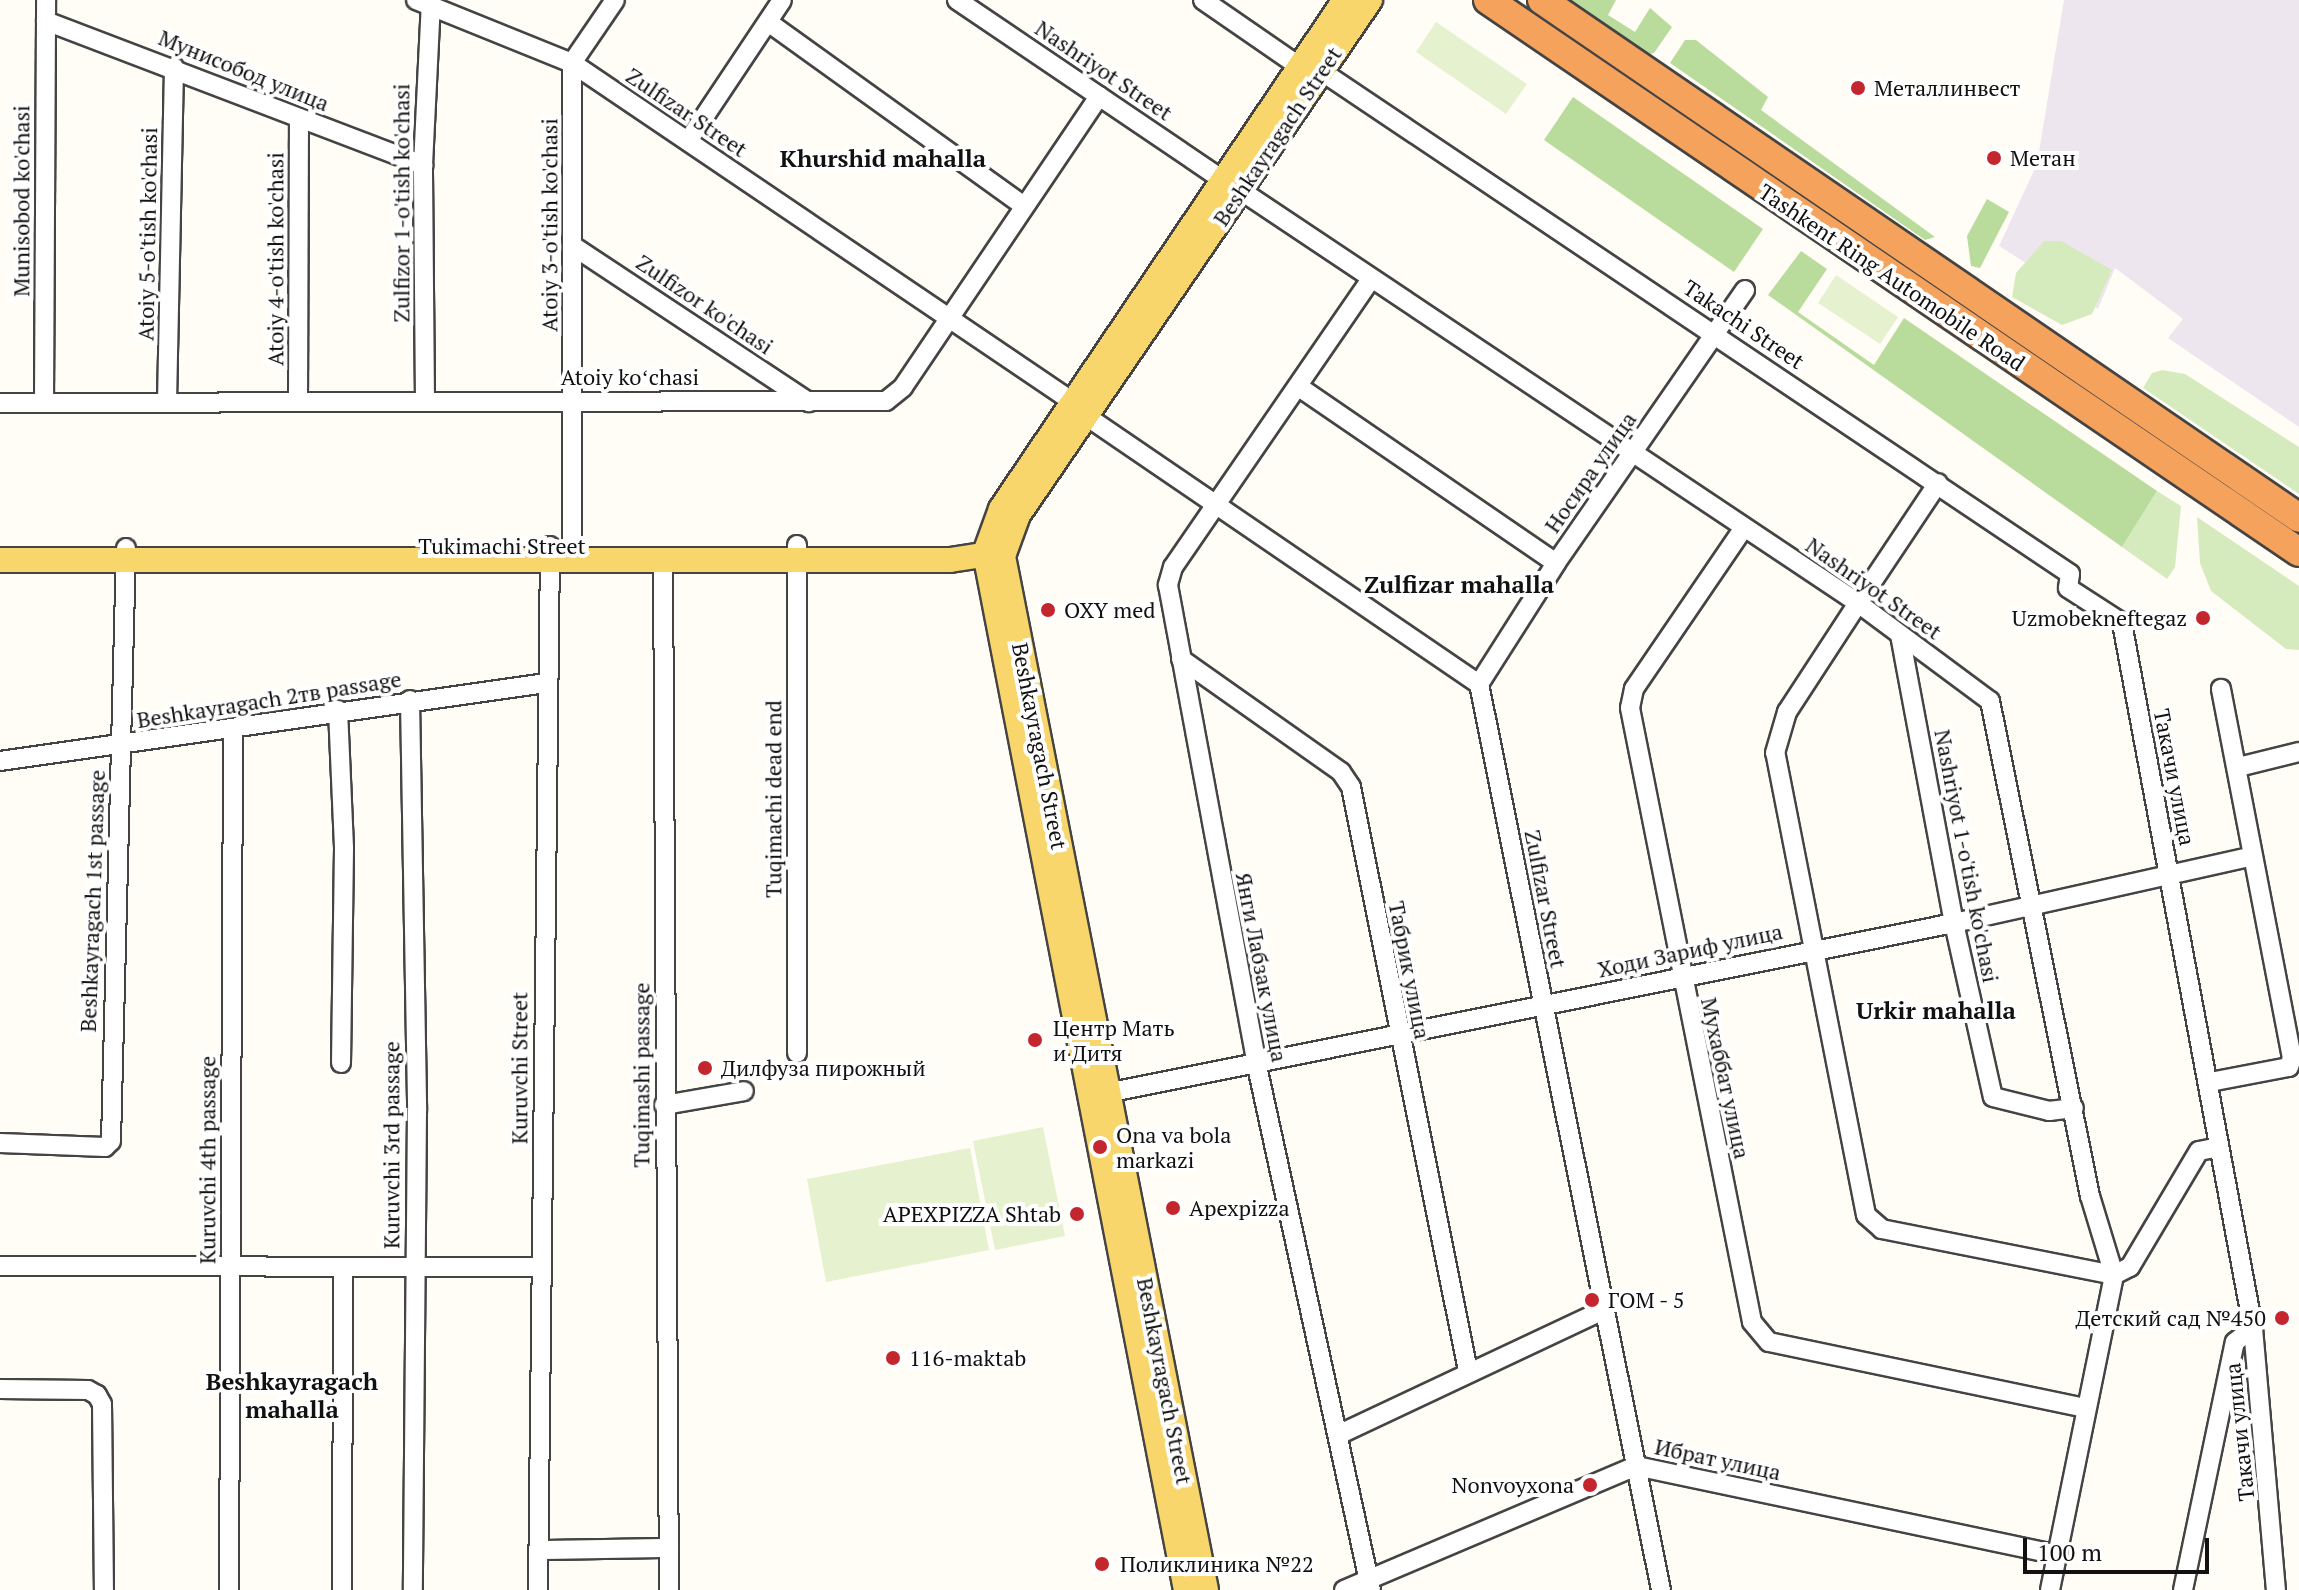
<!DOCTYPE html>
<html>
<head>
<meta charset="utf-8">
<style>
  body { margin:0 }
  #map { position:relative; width:2299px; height:1590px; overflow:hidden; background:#fffdf5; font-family:"PT Serif",serif }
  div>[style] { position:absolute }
  .industrial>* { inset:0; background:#eee6ef }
  .green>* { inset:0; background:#d5ebbd }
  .forest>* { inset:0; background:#b9dc9c }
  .pitch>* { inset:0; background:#e6f2cf }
  .roads { filter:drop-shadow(2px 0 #444) drop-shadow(-2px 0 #444) drop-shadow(0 2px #444) drop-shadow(0 -2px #444) }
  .minor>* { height:18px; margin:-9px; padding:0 9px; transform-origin:9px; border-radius:9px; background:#fff }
  .major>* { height:24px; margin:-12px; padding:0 12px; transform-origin:12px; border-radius:12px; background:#f9d66b }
  .highway>* { height:28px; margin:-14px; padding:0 14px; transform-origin:14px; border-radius:14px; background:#f5a25d }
  .dots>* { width:22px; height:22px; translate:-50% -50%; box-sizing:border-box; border:4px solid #fff; border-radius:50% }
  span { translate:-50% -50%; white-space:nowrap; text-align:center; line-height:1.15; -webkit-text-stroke:8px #fff; paint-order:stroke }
  .street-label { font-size:22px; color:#111 }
  .poi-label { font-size:22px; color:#111 }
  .left { translate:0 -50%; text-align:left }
  .right { translate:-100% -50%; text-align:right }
  .neighbourhood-label { font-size:24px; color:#111; font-weight:700 }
  .scale { position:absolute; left:2023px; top:1538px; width:186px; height:36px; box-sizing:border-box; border:4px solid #111; border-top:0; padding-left:10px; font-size:24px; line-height:28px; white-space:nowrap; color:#111; -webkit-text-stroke:6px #fff; paint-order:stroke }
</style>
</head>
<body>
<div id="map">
  <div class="industrial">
    <div style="clip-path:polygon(2064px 0,2299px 0,2299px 427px,2168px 338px,2183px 319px,2115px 268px,2098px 309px,1999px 246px,2037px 164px)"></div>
  </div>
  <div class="green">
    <div style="clip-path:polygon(1505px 0,1518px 0,1737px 149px,1733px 154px)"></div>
    <div style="clip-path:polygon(2044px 241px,2061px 241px,2112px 270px,2092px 314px,2062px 325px,2012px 297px,2016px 273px)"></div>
    <div style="clip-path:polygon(2162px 370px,2185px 374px,2299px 447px,2299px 494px,2143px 388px,2152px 373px)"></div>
    <div style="clip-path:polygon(2157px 491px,2181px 506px,2175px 567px,2167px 579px,2122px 547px)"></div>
    <div style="clip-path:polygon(2197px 517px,2299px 586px,2299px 650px,2286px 649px,2211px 591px,2200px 563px)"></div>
  </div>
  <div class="forest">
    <div style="clip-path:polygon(1557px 0,1616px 0,1608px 15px,1635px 32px,1650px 8px,1672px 27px,1654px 53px,1641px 56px)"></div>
    <div style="clip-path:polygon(1685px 40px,1696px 40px,1768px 97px,1761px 110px,1935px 237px,1925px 240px,1670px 63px)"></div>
    <div style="clip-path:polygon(1573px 97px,1763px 229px,1734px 272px,1544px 140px)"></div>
    <div style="clip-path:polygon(1987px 199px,2009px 212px,1980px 268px,1971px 266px,1967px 236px)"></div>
    <div style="clip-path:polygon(1801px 251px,1827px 269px,1798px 312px,1874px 365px,1904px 318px,2157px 491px,2122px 547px,1768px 295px)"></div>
  </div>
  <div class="pitch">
    <div style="clip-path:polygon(1436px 22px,1527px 84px,1506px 114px,1416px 52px)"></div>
    <div style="clip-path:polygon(1836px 275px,1898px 317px,1880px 344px,1818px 303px)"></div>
    <div style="clip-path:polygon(1043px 1127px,1065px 1236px,995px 1250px,973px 1141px)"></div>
    <div style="clip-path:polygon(970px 1148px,989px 1250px,826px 1282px,807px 1179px)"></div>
  </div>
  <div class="roads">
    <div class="minor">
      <div style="left:416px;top:0;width:168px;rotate:22deg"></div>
      <div style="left:572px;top:63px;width:605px;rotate:34.08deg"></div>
      <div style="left:957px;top:0;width:321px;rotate:34.1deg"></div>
      <div style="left:1203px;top:0;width:118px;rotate:34.6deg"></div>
      <div style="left:46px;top:21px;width:404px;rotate:20.9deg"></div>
      <div style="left:768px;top:22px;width:314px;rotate:35.7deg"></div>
      <div style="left:1321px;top:71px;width:902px;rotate:33.88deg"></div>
      <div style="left:2070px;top:574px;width:14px;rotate:98deg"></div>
      <div style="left:2068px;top:588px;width:64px;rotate:32.9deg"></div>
      <div style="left:2122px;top:623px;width:717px;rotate:79.47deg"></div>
      <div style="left:2253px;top:1328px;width:263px;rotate:85deg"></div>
      <div style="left:688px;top:141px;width:169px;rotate:-56.3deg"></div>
      <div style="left:1240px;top:190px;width:743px;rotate:33.75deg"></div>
      <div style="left:1858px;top:603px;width:164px;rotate:36.6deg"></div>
      <div style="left:1990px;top:701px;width:505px;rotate:78.58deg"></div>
      <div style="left:2090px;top:1196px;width:83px;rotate:73.1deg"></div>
      <div style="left:2114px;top:1275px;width:237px;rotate:-168.8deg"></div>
      <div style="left:1882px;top:1229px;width:21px;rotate:-139deg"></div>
      <div style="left:1866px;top:1215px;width:471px;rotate:-101.1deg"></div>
      <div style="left:1775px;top:753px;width:43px;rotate:-73.7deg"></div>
      <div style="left:1787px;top:712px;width:130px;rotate:-56.9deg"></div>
      <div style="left:1858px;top:603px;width:144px;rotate:-56.3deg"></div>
      <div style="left:573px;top:246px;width:283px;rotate:33.5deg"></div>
      <div style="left:1371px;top:279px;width:349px;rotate:124.5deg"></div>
      <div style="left:1173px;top:567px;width:19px;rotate:106deg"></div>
      <div style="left:1168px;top:585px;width:489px;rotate:79.5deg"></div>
      <div style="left:1257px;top:1066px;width:536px;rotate:77.73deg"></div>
      <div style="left:1299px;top:387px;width:311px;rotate:34.4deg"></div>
      <div style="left:298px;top:401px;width:283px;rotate:-89.8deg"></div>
      <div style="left:425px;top:401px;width:236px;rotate:-90.5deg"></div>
      <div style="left:423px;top:165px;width:165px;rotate:-87.2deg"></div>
      <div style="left:44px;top:402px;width:402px;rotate:-89.7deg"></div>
      <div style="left:167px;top:402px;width:335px;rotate:-88.8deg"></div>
      <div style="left:0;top:403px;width:886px;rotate:-0.13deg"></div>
      <div style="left:886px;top:401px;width:22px;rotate:-39deg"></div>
      <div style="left:903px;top:387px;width:351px;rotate:-56deg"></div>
      <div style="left:1086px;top:416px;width:476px;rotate:34.3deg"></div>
      <div style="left:1479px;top:684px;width:924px;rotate:78.64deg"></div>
      <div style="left:1743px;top:529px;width:194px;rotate:124.3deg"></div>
      <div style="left:1634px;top:689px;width:19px;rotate:102deg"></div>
      <div style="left:1630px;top:708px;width:626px;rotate:78.76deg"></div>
      <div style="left:1752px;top:1322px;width:26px;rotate:50deg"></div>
      <div style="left:1769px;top:1342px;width:323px;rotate:11.8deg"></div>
      <div style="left:572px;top:559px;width:496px;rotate:-90deg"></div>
      <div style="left:572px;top:63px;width:76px;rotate:-55.7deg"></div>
      <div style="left:663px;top:559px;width:1031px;rotate:89.67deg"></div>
      <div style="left:1900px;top:635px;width:293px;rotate:79.4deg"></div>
      <div style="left:1954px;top:923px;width:178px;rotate:77.4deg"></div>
      <div style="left:1993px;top:1097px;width:58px;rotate:14deg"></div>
      <div style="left:2049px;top:1111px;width:25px;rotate:-7deg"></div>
      <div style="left:1181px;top:659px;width:196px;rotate:35.2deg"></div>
      <div style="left:1341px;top:772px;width:18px;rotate:56deg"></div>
      <div style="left:1351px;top:787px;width:596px;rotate:78.67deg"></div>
      <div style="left:1479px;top:684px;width:143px;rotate:-57.5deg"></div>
      <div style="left:1556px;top:563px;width:332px;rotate:-55.3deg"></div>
      <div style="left:410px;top:700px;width:411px;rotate:89deg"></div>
      <div style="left:417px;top:1111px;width:479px;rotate:90.5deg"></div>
      <div style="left:338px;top:710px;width:139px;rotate:87.5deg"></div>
      <div style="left:344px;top:849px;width:214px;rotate:90.8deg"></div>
      <div style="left:0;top:761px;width:552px;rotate:-8.13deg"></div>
      <div style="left:2238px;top:767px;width:63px;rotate:-13.8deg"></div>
      <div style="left:797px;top:1053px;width:508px;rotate:-90deg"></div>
      <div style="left:2210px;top:1082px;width:80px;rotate:-10.8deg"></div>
      <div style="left:2289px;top:1067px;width:9px;rotate:-72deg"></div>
      <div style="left:2292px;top:1058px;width:376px;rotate:-100.9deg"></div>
      <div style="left:1097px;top:1095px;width:874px;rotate:-11.35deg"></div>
      <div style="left:1954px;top:923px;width:306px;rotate:-12.6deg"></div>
      <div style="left:664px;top:1105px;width:81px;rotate:-9.9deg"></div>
      <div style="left:0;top:1143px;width:105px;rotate:2.2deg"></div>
      <div style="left:105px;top:1147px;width:8px;rotate:-45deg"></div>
      <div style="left:111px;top:1141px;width:593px;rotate:-88.55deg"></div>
      <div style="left:0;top:1266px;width:541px;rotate:0.11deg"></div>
      <div style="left:0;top:1389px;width:88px;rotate:0.7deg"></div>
      <div style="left:88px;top:1390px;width:10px;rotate:29deg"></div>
      <div style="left:97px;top:1395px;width:10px;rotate:61deg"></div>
      <div style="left:102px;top:1404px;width:186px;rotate:89.4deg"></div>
      <div style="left:1340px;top:1434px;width:292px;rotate:-25.2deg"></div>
      <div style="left:539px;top:1550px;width:130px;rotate:-0.9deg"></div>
      <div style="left:229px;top:1590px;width:860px;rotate:-89.73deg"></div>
      <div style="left:342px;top:1590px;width:323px;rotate:-89.8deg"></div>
      <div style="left:538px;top:1590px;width:1044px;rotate:-89.34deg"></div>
      <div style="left:1344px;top:1590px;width:317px;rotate:-23deg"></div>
      <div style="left:1636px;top:1466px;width:428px;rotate:11.9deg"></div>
      <div style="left:2050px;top:1590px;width:321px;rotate:-78.5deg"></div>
      <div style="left:2114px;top:1275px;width:18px;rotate:-27deg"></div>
      <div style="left:2130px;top:1267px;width:135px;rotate:-59.3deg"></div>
      <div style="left:2199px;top:1151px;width:20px;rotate:-11deg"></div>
      <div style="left:2183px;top:1590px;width:253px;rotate:-78.2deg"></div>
      <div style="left:2235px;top:1342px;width:23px;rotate:-38deg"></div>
    </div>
    <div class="major">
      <div style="left:0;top:560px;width:950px"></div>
      <div style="left:950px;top:560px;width:47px;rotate:-8.7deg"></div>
      <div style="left:1186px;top:1590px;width:1056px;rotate:-100.97deg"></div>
      <div style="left:985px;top:553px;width:47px;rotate:-70deg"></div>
      <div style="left:1001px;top:509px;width:614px;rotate:-55.95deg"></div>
      <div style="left:1206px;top:1590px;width:1054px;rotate:-101.11deg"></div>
      <div style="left:1003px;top:556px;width:44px;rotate:-69.9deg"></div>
      <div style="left:1018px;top:515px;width:624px;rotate:-55.65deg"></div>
    </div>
    <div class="highway">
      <div style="left:1488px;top:0;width:981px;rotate:34.24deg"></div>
      <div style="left:1542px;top:0;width:917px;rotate:34.38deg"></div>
    </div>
  </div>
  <div class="dots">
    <div style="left:1858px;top:88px;background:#c4262e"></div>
    <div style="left:1994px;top:158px;background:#c4262e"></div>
    <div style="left:1048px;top:610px;background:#c4262e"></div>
    <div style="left:2203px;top:618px;background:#c4262e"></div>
    <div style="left:1035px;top:1040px;background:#c4262e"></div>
    <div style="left:705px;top:1068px;background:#c4262e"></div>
    <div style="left:1100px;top:1147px;background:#c4262e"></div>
    <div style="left:1173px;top:1208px;background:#c4262e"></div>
    <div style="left:1077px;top:1214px;background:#c4262e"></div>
    <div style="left:1592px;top:1300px;background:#c4262e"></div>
    <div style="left:2282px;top:1318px;background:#c4262e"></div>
    <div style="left:893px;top:1358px;background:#c4262e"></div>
    <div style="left:1590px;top:1485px;background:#c4262e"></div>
    <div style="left:1102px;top:1564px;background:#c4262e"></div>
  </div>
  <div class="street-label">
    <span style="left:244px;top:70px;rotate:22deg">Мунисобод улица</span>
    <span style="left:1104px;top:70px;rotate:34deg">Nashriyot Street</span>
    <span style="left:687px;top:112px;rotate:34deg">Zulfizar Street</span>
    <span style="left:1277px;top:136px;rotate:-56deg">Beshkayragach Street</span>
    <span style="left:21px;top:201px;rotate:-90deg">Munisobod ko'chasi</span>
    <span style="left:401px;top:203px;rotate:-90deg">Zulfizor 1-o'tish ko'chasi</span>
    <span style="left:549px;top:225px;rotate:-90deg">Atoiy 3-o'tish ko'chasi</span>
    <span style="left:147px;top:234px;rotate:-89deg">Atoiy 5-o'tish ko'chasi</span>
    <span style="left:275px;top:259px;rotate:-90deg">Atoiy 4-o'tish ko'chasi</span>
    <span style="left:1892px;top:277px;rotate:34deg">Tashkent Ring Automobile Road</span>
    <span style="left:705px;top:304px;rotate:34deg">Zulfizor ko'chasi</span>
    <span style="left:1744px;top:324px;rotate:34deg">Takachi Street</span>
    <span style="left:630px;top:377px">Atoiy koʻchasi</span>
    <span style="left:1590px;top:472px;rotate:-55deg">Носира улица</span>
    <span style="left:502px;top:546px">Tukimachi Street</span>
    <span style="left:1874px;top:588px;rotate:35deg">Nashriyot Street</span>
    <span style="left:269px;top:699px;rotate:-9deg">Beshkayragach 2тв passage</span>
    <span style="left:1040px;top:746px;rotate:79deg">Beshkayragach Street</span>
    <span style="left:2175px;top:777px;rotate:79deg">Такачи улица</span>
    <span style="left:773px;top:799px;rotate:-90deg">Tuqimachi dead end</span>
    <span style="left:1967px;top:856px;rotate:79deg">Nashriyot 1-o'tish ko'chasi</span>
    <span style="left:1546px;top:899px;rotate:79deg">Zulfizar Street</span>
    <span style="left:92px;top:901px;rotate:-88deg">Beshkayragach 1st passage</span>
    <span style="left:1690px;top:950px;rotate:-12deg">Ходи Зариф улица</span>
    <span style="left:1262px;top:967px;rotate:79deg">Янги Лабзак улица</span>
    <span style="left:1410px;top:970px;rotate:79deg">Табрик улица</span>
    <span style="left:519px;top:1068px;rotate:-90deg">Kuruvchi Street</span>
    <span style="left:641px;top:1075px;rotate:-90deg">Tuqimashi passage</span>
    <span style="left:1726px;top:1078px;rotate:78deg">Мухаббат улица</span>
    <span style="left:391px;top:1145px;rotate:-90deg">Kuruvchi 3rd passage</span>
    <span style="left:207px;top:1160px;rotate:-90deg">Kuruvchi 4th passage</span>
    <span style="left:1165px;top:1381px;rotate:79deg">Beshkayragach Street</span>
    <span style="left:2239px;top:1432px;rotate:-96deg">Такачи улица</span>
    <span style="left:1718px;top:1459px;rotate:12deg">Ибрат улица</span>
  </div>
  <div class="poi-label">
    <span class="left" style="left:1874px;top:88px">Металлинвест</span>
    <span class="left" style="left:2010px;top:158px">Метан</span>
    <span class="left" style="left:1064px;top:610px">OXY med</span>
    <span class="right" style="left:2187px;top:618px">Uzmobekneftegaz</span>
    <span class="left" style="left:1053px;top:1040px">Центр Мать<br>и Дитя</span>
    <span class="left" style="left:721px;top:1068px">Дилфуза пирожный</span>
    <span class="left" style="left:1116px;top:1147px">Ona va bola<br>markazi</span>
    <span class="left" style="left:1189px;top:1208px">Apexpizza</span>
    <span class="right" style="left:1061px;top:1214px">APEXPIZZA Shtab</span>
    <span class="left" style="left:1608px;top:1300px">ГОМ - 5</span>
    <span class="right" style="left:2266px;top:1318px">Детский сад №450</span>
    <span class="left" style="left:909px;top:1358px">116-maktab</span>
    <span class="right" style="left:1574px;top:1485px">Nonvoyxona</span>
    <span class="left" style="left:1120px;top:1564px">Поликлиника №22</span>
  </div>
  <div class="neighbourhood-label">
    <span style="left:883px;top:159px">Khurshid mahalla</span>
    <span style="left:1459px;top:585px">Zulfizar mahalla</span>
    <span style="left:1936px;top:1011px">Urkir mahalla</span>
    <span style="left:292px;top:1396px">Beshkayragach<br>mahalla</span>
  </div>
  <div class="scale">100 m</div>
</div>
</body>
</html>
